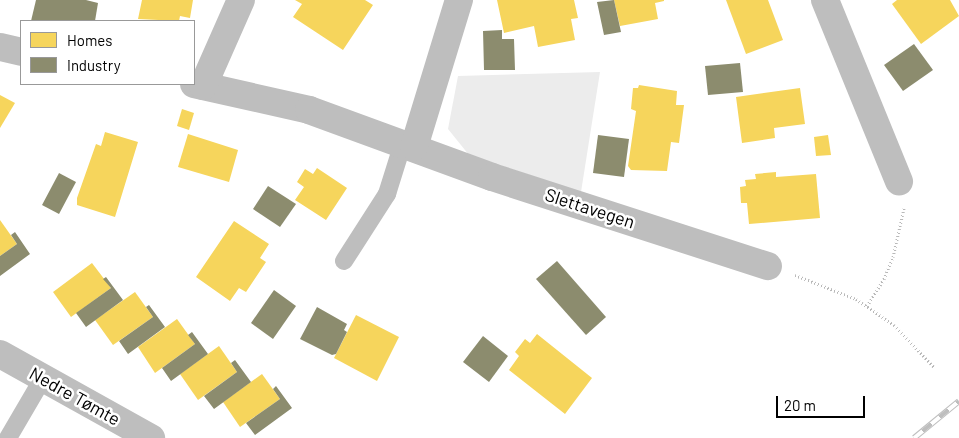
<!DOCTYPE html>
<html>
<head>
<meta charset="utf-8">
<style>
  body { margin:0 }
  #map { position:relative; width:959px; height:438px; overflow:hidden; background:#fff; font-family:Barlow,sans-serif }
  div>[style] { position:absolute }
  .green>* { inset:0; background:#ececec }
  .homes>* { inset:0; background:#f6d55c }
  .industry>* { inset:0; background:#8c8c6e }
  .path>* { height:3px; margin-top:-1.5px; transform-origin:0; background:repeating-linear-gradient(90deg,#b9b9b9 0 1px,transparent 0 3.5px) }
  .lane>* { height:18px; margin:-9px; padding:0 9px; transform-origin:9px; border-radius:9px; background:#bebebe }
  .street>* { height:28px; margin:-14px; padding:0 14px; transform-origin:14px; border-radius:14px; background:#bebebe }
  .rail>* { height:5.5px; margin-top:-2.75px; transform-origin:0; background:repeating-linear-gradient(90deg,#fff 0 11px,#bebebe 0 22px); box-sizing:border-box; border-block:1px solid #bebebe }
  span { translate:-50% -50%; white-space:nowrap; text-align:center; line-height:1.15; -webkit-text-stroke:5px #fff; paint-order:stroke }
  .street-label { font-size:18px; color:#000 }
  .legend { position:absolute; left:20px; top:20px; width:175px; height:65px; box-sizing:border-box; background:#fff; border:1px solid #999; margin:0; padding:6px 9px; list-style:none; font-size:15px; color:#000 }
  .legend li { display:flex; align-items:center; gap:10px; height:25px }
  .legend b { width:25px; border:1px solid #999 }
  .scale { position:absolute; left:776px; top:396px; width:89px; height:22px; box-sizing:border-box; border:2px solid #000; border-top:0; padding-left:6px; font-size:15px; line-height:18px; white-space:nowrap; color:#000; -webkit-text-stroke:4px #fff; paint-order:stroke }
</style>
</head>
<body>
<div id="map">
  <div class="green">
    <div style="clip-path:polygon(600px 72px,581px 192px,469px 155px,448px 129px,458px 76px)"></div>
  </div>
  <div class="homes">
    <div style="clip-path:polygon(142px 0,193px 0,190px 18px,180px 16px,179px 21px,138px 19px)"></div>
    <div style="clip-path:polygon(295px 0,365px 0,373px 5px,343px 50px,293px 17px,302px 4px)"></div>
    <div style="clip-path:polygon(497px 0,574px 0,578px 18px,571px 19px,575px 40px,538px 47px,534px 26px,504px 33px)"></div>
    <div style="clip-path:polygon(614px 0,664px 0,664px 1px,655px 3px,658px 19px,620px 26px)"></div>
    <div style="clip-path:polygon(726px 0,768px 0,783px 40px,746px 54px)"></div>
    <div style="clip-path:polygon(897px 0,950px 0,959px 16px,921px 44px,892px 4px)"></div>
    <div style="clip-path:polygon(639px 85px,677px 91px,676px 105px,684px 105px,679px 143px,671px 142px,667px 171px,631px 170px,628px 166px,636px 111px,631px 109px,633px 88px,638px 88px)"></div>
    <div style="clip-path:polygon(800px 88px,805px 124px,774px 128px,775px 138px,742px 143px,736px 97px)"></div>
    <div style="clip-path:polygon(0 95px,15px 103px,0 128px)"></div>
    <div style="clip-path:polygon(182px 109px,194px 113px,189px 130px,177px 126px)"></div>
    <div style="clip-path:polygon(105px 132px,138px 142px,115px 217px,77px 205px,77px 198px,96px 144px,101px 146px)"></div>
    <div style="clip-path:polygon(188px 134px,238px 150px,229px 182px,178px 167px)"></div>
    <div style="clip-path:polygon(828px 135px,831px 155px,816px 156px,814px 137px)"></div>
    <div style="clip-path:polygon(317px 168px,347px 188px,326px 220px,295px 200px,304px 187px,297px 182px,305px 169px,313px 174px)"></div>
    <div style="clip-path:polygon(776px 172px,776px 177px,816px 174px,820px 218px,749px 224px,747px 203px,741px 203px,740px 187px,746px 186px,745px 180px,756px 179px,755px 174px)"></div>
    <div style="clip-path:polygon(0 220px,17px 244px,0 256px)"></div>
    <div style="clip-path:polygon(234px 221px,269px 244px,260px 258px,266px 262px,246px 292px,239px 288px,230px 301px,196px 277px)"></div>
    <div style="clip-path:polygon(92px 263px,111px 288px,71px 317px,53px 292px)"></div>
    <div style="clip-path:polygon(135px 292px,153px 317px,113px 345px,95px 320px)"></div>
    <div style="clip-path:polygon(356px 315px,399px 337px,377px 381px,334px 358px)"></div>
    <div style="clip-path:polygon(177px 319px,195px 344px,155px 373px,138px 347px)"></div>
    <div style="clip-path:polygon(537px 334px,592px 378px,565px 414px,509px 370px,519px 356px,515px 352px,525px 339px,530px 343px)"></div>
    <div style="clip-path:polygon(219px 346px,237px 372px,198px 400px,180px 374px)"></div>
    <div style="clip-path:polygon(262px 374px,280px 399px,240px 427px,223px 402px)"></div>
  </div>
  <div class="industry">
    <div style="clip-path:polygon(36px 0,86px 0,98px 3px,95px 21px,31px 21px)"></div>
    <div style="clip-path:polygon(614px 0,621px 32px,604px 35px,597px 2px)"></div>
    <div style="clip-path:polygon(502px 30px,502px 39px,514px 39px,515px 70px,484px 70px,483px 31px)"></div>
    <div style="clip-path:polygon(914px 44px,933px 70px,903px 91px,884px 65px)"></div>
    <div style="clip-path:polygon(740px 63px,743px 92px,708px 95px,705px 66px)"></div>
    <div style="clip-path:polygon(598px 135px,629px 139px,624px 177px,593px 173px)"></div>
    <div style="clip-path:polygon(59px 173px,76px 182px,59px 214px,42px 205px)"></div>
    <div style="clip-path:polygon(268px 186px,296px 204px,280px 227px,253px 209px)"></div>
    <div style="clip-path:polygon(15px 232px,30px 254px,0 276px,0 256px,17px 244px,11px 235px)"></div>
    <div style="clip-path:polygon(557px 261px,606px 317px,586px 335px,536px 279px)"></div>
    <div style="clip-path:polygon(106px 277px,123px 300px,86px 327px,76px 313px,111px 288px,103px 279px)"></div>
    <div style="clip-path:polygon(274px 290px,296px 306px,273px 339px,251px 323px)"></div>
    <div style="clip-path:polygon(149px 305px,165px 327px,128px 354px,119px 341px,153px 317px,146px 307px)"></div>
    <div style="clip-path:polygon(317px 307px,347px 324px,344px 330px,347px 332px,336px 354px,332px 355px,300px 339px)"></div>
    <div style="clip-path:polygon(192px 332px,208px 354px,171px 381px,162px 368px,195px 344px,188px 335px)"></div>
    <div style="clip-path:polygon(483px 336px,508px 356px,489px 382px,463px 362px)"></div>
    <div style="clip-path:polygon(235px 360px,251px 382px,214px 409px,204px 396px,237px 372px,231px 363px)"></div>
    <div style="clip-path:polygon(276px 386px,292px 408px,255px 435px,246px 423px,280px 399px,273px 389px)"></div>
  </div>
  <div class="path">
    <div style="left:795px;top:275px;width:66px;rotate:21.5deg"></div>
    <div style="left:856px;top:299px;width:46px;rotate:34.4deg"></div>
    <div style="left:894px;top:325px;width:58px;rotate:46.4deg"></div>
    <div style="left:867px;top:306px;width:32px;rotate:-58deg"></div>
    <div style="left:884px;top:279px;width:24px;rotate:-68deg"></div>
    <div style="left:893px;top:257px;width:50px;rotate:-77.3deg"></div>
  </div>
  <div class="lane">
    <div style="left:344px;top:261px;width:80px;rotate:-57.3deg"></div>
    <div style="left:387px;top:194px;width:53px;rotate:-72.6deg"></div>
    <div style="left:8px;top:438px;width:69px;rotate:-59.7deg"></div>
  </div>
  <div class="street">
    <div style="left:825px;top:0;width:196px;rotate:67.8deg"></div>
    <div style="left:0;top:47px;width:22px;rotate:13deg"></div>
    <div style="left:194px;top:84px;width:118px;rotate:12.7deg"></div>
    <div style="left:309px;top:110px;width:195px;rotate:20.1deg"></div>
    <div style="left:492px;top:177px;width:290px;rotate:17.9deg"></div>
    <div style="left:203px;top:86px;width:94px;rotate:-66.2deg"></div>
    <div style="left:414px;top:147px;width:154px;rotate:-73deg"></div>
    <div style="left:0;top:354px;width:173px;rotate:29.1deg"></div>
  </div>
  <div class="rail">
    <div style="left:914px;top:438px;width:58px;rotate:-39.4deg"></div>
  </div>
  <div class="street-label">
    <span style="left:590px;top:208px;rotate:18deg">Slettavegen</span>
    <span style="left:75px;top:396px;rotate:29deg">Nedre Tømte</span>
  </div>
  <ul class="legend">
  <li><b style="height:14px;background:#f6d55c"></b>Homes</li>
  <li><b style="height:14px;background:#8c8c6e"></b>Industry</li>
  </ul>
  <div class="scale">20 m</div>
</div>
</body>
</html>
